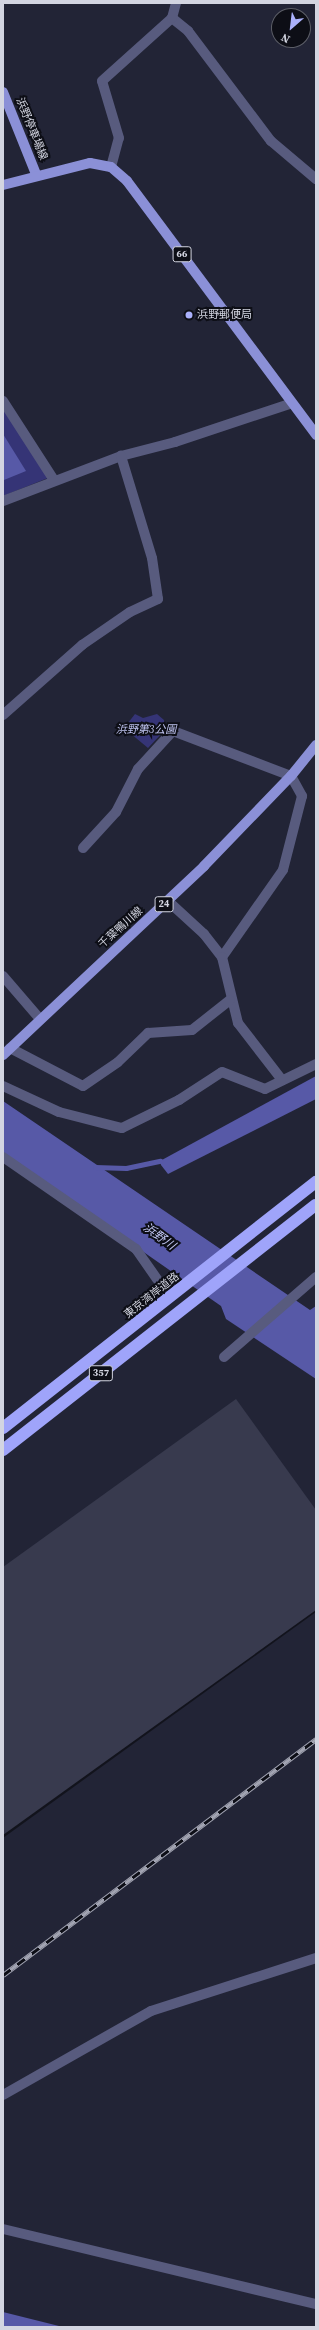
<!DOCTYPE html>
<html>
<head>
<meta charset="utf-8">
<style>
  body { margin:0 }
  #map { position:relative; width:319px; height:2330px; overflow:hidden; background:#222436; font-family:"Source Serif 4","Noto Sans JP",serif }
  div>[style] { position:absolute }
  .green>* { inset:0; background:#353476 }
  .water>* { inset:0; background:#5759a7 }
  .shadow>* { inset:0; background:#0007 }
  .stream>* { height:5px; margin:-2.5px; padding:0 2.5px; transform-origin:2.5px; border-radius:2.5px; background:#5759a7 }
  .building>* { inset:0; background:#383a4e }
  .minor>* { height:10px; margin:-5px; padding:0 5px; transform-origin:5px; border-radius:5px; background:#585b7e }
  .major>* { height:10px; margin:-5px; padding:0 5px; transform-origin:5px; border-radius:5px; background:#8b90d7 }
  .highway>* { height:12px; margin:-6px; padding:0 6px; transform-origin:6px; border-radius:6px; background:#9fa4fa }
  .rail>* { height:4.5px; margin-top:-2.25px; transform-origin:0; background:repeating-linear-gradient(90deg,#0d0e16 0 9px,#a2a4b2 0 18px); box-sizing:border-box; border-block:1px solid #a2a4b2 }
  .dots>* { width:11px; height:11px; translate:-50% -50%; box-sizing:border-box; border:2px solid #0d0e16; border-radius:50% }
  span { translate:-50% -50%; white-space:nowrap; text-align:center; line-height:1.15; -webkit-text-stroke:4px #0d0e16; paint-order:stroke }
  .shield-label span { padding:1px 3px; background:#0d0e16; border:1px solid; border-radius:3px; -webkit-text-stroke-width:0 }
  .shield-label { font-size:10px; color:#d3d5e1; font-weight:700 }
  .street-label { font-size:11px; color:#d3d5e1 }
  .poi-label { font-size:11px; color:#d3d5e1 }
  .left { translate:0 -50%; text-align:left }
  .park-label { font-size:11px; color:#bec2ee; font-style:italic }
  .water-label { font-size:12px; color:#c1c6f2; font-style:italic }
  .frame { position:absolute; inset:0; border:4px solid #d3d5e1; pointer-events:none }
  .north { position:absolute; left:271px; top:8px; width:40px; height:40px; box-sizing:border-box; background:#0d0e16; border:1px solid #5c5e67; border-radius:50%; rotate:208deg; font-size:11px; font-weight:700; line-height:16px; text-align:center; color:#d3d5e1 }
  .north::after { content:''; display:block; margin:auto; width:14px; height:18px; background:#aab0fb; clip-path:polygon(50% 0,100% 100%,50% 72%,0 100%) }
</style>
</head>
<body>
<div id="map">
  <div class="green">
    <div style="clip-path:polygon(3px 408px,48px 478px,3px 496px)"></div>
    <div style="clip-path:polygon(135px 714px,143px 718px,157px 714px,164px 720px,165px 730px,148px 748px,124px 728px)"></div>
  </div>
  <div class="water">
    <div style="clip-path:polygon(3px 434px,26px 471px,4px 480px,3px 480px)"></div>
    <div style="clip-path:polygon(316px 1076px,316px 1099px,168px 1174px,161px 1165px,160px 1161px)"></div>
    <div style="clip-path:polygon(3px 1101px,310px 1310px,316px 1306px,316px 1379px,226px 1319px,221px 1306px,3px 1154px)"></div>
    <div style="clip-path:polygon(3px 2312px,63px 2327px,3px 2327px)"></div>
  </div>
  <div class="shadow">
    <div style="clip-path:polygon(316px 1512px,316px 1612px,3px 1838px,3px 1568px)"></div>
  </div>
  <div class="stream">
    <div style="left:95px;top:1167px;width:31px;rotate:2deg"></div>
    <div style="left:126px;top:1168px;width:35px;rotate:-12deg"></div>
  </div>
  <div class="building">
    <div style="clip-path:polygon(236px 1399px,316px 1510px,316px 1610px,3px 1835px,3px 1567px)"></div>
  </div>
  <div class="minor">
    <div style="left:172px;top:18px;width:21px;rotate:39deg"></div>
    <div style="left:188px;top:31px;width:138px;rotate:53deg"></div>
    <div style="left:271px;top:141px;width:59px;rotate:40.2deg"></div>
    <div style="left:111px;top:167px;width:30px;rotate:-75deg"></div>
    <div style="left:119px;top:138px;width:59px;rotate:-106.6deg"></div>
    <div style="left:102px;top:81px;width:94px;rotate:-42deg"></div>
    <div style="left:172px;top:18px;width:16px;rotate:-75deg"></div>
    <div style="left:3px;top:401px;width:94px;rotate:57.2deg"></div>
    <div style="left:3px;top:501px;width:126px;rotate:-20.9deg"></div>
    <div style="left:121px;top:456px;width:56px;rotate:-14.5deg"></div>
    <div style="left:175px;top:442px;width:123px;rotate:-18.4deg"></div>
    <div style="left:3px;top:715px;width:106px;rotate:-41.5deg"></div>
    <div style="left:82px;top:645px;width:58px;rotate:-34.5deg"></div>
    <div style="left:130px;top:612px;width:31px;rotate:-25deg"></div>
    <div style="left:158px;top:599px;width:41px;rotate:-98.3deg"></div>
    <div style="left:152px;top:558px;width:107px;rotate:-106.9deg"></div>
    <div style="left:83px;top:848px;width:49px;rotate:-47.5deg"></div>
    <div style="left:116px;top:812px;width:48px;rotate:-62.9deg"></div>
    <div style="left:138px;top:769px;width:52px;rotate:-47.4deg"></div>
    <div style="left:173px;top:731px;width:126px;rotate:20.9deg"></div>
    <div style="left:291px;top:776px;width:23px;rotate:61deg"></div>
    <div style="left:302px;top:796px;width:76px;rotate:104.4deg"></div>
    <div style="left:283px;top:870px;width:106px;rotate:125deg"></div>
    <div style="left:168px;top:901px;width:49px;rotate:42.5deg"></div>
    <div style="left:204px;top:934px;width:29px;rotate:52deg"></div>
    <div style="left:222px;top:957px;width:68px;rotate:76.4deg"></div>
    <div style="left:238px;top:1023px;width:72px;rotate:52.3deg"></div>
    <div style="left:3px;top:976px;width:57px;rotate:49.3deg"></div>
    <div style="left:10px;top:1048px;width:82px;rotate:27.5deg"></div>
    <div style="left:83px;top:1086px;width:42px;rotate:-34.4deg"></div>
    <div style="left:118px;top:1062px;width:42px;rotate:-44deg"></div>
    <div style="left:148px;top:1033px;width:44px;rotate:-3.9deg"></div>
    <div style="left:192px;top:1030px;width:48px;rotate:-38.3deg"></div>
    <div style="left:3px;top:1086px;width:62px;rotate:24.9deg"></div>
    <div style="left:59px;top:1112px;width:65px;rotate:14.3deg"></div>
    <div style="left:122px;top:1128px;width:64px;rotate:-26.2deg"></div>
    <div style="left:179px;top:1100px;width:51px;rotate:-33.1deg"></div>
    <div style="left:222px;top:1072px;width:46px;rotate:21.6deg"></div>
    <div style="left:265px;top:1089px;width:57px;rotate:-26.1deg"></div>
    <div style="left:3px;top:1157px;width:162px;rotate:34.7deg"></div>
    <div style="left:136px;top:1249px;width:37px;rotate:55deg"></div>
    <div style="left:224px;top:1357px;width:122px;rotate:-41deg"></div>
    <div style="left:3px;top:2095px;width:170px;rotate:-29.6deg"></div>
    <div style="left:151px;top:2011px;width:173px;rotate:-17.8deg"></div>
    <div style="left:3px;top:2229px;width:322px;rotate:13.5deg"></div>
  </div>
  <div class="major">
    <div style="left:3px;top:92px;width:88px;rotate:68.1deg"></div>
    <div style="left:3px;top:185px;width:90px;rotate:-14.2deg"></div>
    <div style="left:90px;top:163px;width:21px;rotate:11deg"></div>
    <div style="left:111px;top:167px;width:21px;rotate:41deg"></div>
    <div style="left:127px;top:181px;width:317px;rotate:53.3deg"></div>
    <div style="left:3px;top:1055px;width:276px;rotate:-43.2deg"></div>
    <div style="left:204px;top:866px;width:125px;rotate:-46deg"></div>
    <div style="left:291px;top:776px;width:40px;rotate:-51deg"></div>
  </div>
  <div class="highway">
    <div style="left:3px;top:1428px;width:398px;rotate:-38.2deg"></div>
    <div style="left:3px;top:1450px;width:397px;rotate:-38.1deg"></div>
  </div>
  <div class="rail">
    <div style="left:3px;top:1975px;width:392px;rotate:-37deg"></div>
  </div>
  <div class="dots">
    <div style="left:189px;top:315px;background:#aab0fb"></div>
  </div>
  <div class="shield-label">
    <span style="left:182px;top:254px">66</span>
    <span style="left:164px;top:904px">24</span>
    <span style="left:101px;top:1373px">357</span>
  </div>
  <div class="street-label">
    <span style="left:31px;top:129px;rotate:68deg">浜野停車場線</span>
    <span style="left:121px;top:928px;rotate:-42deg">千葉鴨川線</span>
    <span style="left:152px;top:1296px;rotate:-38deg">東京湾岸道路</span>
  </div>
  <div class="poi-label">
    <span class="left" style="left:197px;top:315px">浜野郵便局</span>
  </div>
  <div class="park-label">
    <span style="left:146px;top:730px">浜野第3公園</span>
  </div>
  <div class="water-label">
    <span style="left:159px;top:1237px;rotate:36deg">浜野川</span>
  </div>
  <div class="frame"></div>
  <div class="north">N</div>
</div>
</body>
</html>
